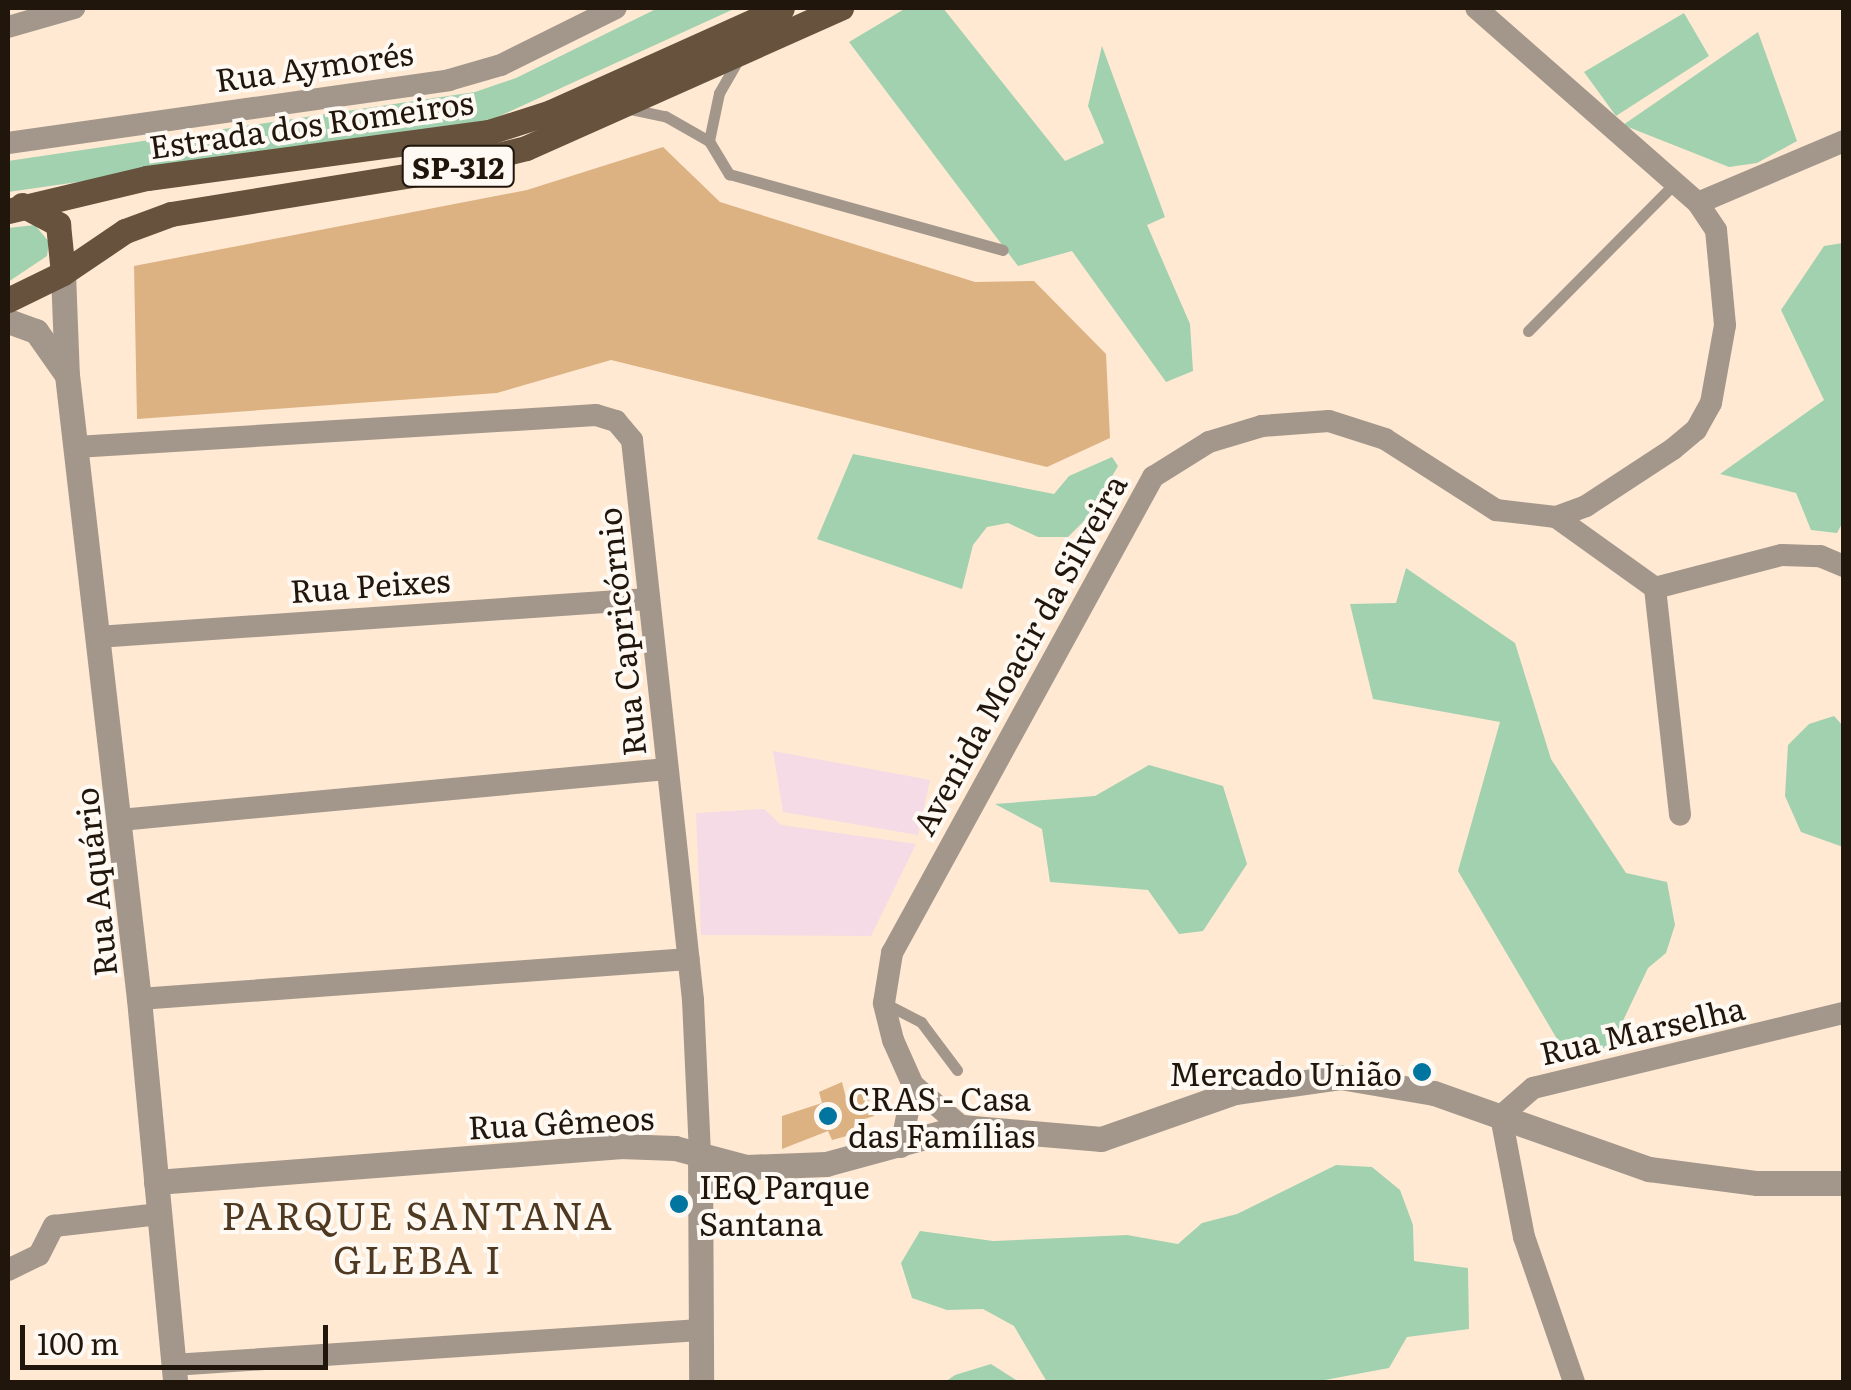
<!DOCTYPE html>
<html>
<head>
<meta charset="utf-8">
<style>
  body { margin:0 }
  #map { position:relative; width:1851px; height:1390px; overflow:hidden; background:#ffe9d2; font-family:Literata,serif }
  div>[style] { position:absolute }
  .education>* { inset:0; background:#f4dbe5 }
  .green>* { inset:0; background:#a1d1ae }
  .building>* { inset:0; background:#dcb283 }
  .service>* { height:11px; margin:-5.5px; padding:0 5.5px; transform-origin:5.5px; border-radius:5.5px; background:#a3978c }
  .minor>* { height:22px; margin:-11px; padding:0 11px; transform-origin:11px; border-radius:11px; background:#a3978c }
  .tertiary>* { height:25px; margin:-12.5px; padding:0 12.5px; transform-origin:12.5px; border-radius:12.5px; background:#a3978c }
  .primary>* { height:25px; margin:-12.5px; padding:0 12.5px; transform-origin:12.5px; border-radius:12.5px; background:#66523d }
  .dots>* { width:28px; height:28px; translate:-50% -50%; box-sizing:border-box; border:5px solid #fff9f4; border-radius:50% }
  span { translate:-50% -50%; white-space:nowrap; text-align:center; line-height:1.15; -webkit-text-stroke:8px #fff9f4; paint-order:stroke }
  .shield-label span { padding:2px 8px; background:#fff9f4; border:2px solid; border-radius:8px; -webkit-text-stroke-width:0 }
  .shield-label { font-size:30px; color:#20160c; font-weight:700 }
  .street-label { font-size:32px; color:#20160c }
  .poi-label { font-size:32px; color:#20160c }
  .right { translate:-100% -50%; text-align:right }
  .left { translate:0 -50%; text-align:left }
  .quarter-label { font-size:38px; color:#4f3a21; letter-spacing:2.5px }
  .frame { position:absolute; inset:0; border:10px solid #20160c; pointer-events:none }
  .scale { position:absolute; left:20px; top:1325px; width:308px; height:45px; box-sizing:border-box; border:5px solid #20160c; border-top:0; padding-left:12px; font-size:30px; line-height:35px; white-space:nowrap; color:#20160c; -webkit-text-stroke:8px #fff9f4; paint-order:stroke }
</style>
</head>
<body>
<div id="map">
  <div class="education">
    <div style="clip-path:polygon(773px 751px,930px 780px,918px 835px,783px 812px)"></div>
    <div style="clip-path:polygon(764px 809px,781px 825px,916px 844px,871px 936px,701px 935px,696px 813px)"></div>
  </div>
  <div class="green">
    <div style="clip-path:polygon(658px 8px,736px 8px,482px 124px,8px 192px,8px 161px,475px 92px,516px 78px)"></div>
    <div style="clip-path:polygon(906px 8px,943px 8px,1065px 161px,1104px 143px,1088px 106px,1102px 46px,1165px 217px,1147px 225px,1190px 324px,1193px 371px,1166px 382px,1072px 251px,1018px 266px,849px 42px)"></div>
    <div style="clip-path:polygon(1684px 13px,1709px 56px,1616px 116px,1584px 72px)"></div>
    <div style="clip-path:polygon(1758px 32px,1797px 141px,1757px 163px,1729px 167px,1623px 125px)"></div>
    <div style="clip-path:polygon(35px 225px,49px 242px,47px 256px,8px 282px,8px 228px)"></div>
    <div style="clip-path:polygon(1843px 243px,1844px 520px,1837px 533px,1811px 530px,1796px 493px,1720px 474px,1824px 400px,1781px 310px,1824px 246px)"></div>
    <div style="clip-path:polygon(853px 454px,1054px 494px,1069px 476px,1112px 457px,1118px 466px,1090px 515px,1068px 537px,1038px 537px,1008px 523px,987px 527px,973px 545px,962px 589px,817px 539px)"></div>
    <div style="clip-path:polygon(1406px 568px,1515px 643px,1551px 759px,1626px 873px,1667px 882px,1675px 925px,1666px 953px,1648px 968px,1611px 1046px,1570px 1061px,1458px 871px,1500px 722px,1373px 699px,1350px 604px,1396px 603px)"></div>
    <div style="clip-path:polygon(1834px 716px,1843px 726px,1843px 847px,1801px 832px,1785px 796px,1788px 745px,1809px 724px)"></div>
    <div style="clip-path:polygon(1149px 765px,1223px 786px,1247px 864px,1203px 931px,1179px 934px,1148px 890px,1050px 882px,1042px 829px,995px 804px,1095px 796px)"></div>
    <div style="clip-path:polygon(1336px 1165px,1372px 1167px,1400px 1190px,1413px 1225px,1414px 1261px,1468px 1268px,1469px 1329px,1407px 1337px,1389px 1368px,1314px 1382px,1047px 1382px,1014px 1326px,983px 1309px,947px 1310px,912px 1298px,901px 1263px,920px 1231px,993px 1241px,1127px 1235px,1178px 1244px,1202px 1223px,1237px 1214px)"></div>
    <div style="clip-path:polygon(991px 1364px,1019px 1382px,945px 1382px,955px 1375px)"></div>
  </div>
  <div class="building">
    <div style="clip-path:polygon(663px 147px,720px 202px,975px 282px,1034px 281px,1106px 354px,1110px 438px,1047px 467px,611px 360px,497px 393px,137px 419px,134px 266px,527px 190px)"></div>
    <div style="clip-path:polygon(842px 1082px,846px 1098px,865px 1089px,874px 1116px,858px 1121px,858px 1133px,832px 1140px,828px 1131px,782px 1149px,782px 1116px,822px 1103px,819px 1092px)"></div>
  </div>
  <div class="service">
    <div style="left:738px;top:60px;width:38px;rotate:120deg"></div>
    <div style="left:719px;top:93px;width:49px;rotate:101.8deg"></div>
    <div style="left:709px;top:141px;width:39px;rotate:59deg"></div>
    <div style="left:729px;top:174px;width:284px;rotate:15.5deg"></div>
    <div style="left:626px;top:108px;width:40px;rotate:12deg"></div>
    <div style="left:665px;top:116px;width:51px;rotate:29.6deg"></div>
    <div style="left:1528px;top:331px;width:206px;rotate:-45.2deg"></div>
    <div style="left:884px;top:1003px;width:42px;rotate:27.2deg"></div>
    <div style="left:921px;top:1022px;width:60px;rotate:53.1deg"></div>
  </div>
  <div class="minor">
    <div style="left:8px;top:27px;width:69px;rotate:-16.1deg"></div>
    <div style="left:8px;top:143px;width:445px;rotate:-8.1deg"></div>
    <div style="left:449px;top:80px;width:54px;rotate:-16.1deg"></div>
    <div style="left:501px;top:65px;width:128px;rotate:-26.4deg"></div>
    <div style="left:1698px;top:203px;width:159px;rotate:-23deg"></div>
    <div style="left:76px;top:447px;width:521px;rotate:-3.52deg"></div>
    <div style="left:596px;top:415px;width:21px;rotate:17deg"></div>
    <div style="left:616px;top:421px;width:25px;rotate:50deg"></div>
    <div style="left:632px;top:440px;width:563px;rotate:83.78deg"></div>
    <div style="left:693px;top:1000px;width:154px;rotate:87.4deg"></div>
    <div style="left:1556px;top:517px;width:122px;rotate:35.6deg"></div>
    <div style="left:1655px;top:588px;width:131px;rotate:-14.6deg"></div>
    <div style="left:1782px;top:555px;width:38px;rotate:2deg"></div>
    <div style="left:1820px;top:556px;width:26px;rotate:23deg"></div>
    <div style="left:1655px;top:588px;width:228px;rotate:83.7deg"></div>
    <div style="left:97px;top:637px;width:552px;rotate:-3.95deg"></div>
    <div style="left:120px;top:820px;width:549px;rotate:-5.33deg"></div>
    <div style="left:139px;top:999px;width:551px;rotate:-4.16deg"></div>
    <div style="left:962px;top:1127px;width:65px;rotate:-139.4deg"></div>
    <div style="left:913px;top:1085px;width:49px;rotate:-114deg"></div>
    <div style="left:893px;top:1040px;width:38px;rotate:-104deg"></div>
    <div style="left:884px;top:1003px;width:51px;rotate:-80.9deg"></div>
    <div style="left:892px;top:953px;width:543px;rotate:-61.26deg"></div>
    <div style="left:1153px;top:477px;width:66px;rotate:-32deg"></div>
    <div style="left:1209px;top:442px;width:55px;rotate:-16.8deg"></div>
    <div style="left:1262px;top:426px;width:67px;rotate:-4.3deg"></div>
    <div style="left:1329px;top:421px;width:59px;rotate:17.8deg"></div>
    <div style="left:1385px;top:439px;width:132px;rotate:32.6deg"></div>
    <div style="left:1496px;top:510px;width:60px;rotate:6.7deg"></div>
    <div style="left:1556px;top:517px;width:32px;rotate:-20deg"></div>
    <div style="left:1586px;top:506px;width:104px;rotate:-33.2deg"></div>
    <div style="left:1673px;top:449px;width:30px;rotate:-40deg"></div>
    <div style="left:1696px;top:430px;width:31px;rotate:-61deg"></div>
    <div style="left:1711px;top:403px;width:79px;rotate:-79.8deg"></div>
    <div style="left:1725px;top:325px;width:95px;rotate:-95.4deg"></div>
    <div style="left:1716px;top:230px;width:32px;rotate:-124deg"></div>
    <div style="left:1698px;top:203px;width:295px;rotate:-138.7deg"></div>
    <div style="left:901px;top:1147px;width:63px;rotate:-79deg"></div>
    <div style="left:8px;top:1270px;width:34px;rotate:-26deg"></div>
    <div style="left:39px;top:1255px;width:33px;rotate:-63deg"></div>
    <div style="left:54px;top:1226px;width:106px;rotate:-6.5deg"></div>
    <div style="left:173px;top:1365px;width:528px;rotate:-3.8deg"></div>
    <div style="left:1574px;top:1382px;width:153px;rotate:-109deg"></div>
    <div style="left:1524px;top:1237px;width:123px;rotate:-100.8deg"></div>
    <div style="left:1501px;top:1116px;width:43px;rotate:-41.2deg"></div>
    <div style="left:1533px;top:1088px;width:320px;rotate:-13.6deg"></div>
  </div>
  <div class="tertiary">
    <div style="left:63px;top:273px;width:102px;rotate:87.8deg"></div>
    <div style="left:67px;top:375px;width:628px;rotate:83.42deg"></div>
    <div style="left:139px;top:999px;width:385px;rotate:84.6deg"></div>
    <div style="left:8px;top:321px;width:30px;rotate:20deg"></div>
    <div style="left:36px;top:331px;width:49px;rotate:55deg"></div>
    <div style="left:700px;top:1154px;width:228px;rotate:89.7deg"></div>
    <div style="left:156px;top:1182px;width:464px;rotate:-4.4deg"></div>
    <div style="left:619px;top:1146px;width:56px;rotate:2deg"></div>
    <div style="left:675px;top:1148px;width:73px;rotate:15deg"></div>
    <div style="left:746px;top:1167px;width:80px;rotate:-2.1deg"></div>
    <div style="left:826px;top:1164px;width:141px;rotate:-15.2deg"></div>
    <div style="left:962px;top:1127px;width:140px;rotate:4.9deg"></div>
    <div style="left:1101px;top:1139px;width:142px;rotate:-19.3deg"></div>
    <div style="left:1235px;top:1092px;width:106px;rotate:-8.1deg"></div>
    <div style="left:1340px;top:1077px;width:95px;rotate:9.7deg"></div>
    <div style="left:1434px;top:1093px;width:228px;rotate:19.5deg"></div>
    <div style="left:1649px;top:1169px;width:109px;rotate:7.4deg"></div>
    <div style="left:1757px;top:1183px;width:87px"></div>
  </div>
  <div class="primary">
    <div style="left:22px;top:205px;width:41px;rotate:27.8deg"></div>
    <div style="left:58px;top:224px;width:49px;rotate:84.2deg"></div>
    <div style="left:8px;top:211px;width:143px;rotate:-13.4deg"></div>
    <div style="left:147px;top:178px;width:345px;rotate:-7.7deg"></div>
    <div style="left:489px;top:132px;width:65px;rotate:-17.9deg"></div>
    <div style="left:551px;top:112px;width:253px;rotate:-24.2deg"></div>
    <div style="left:8px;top:300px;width:61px;rotate:-26.1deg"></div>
    <div style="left:63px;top:273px;width:75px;rotate:-34.1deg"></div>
    <div style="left:125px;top:231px;width:49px;rotate:-20.3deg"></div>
    <div style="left:171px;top:214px;width:257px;rotate:-9.2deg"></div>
    <div style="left:425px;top:173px;width:104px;rotate:-13.9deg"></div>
    <div style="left:526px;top:148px;width:345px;rotate:-24deg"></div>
  </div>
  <div class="dots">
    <div style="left:1422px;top:1072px;background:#00759f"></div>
    <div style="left:828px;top:1116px;background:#00759f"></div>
    <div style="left:679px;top:1204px;background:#00759f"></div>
  </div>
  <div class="shield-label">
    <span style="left:458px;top:166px">SP-312</span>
  </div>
  <div class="street-label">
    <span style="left:314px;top:65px;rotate:-8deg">Rua Aymorés</span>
    <span style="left:311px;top:123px;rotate:-8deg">Estrada dos Romeiros</span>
    <span style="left:370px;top:584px;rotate:-4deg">Rua Peixes</span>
    <span style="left:620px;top:632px;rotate:-96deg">Rua Capricórnio</span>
    <span style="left:1018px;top:654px;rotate:-61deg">Avenida Moacir da Silveira</span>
    <span style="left:94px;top:882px;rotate:-96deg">Rua Aquário</span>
    <span style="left:1642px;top:1029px;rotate:-13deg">Rua Marselha</span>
    <span style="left:561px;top:1121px;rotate:-3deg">Rua Gêmeos</span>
  </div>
  <div class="poi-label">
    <span class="right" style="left:1402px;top:1072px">Mercado União</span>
    <span class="left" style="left:848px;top:1116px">CRAS - Casa<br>das Famílias</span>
    <span class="left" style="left:699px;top:1204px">IEQ Parque<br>Santana</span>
  </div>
  <div class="quarter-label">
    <span style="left:418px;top:1236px">PARQUE SANTANA<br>GLEBA I</span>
  </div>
  <div class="frame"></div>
  <div class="scale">100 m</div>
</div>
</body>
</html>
